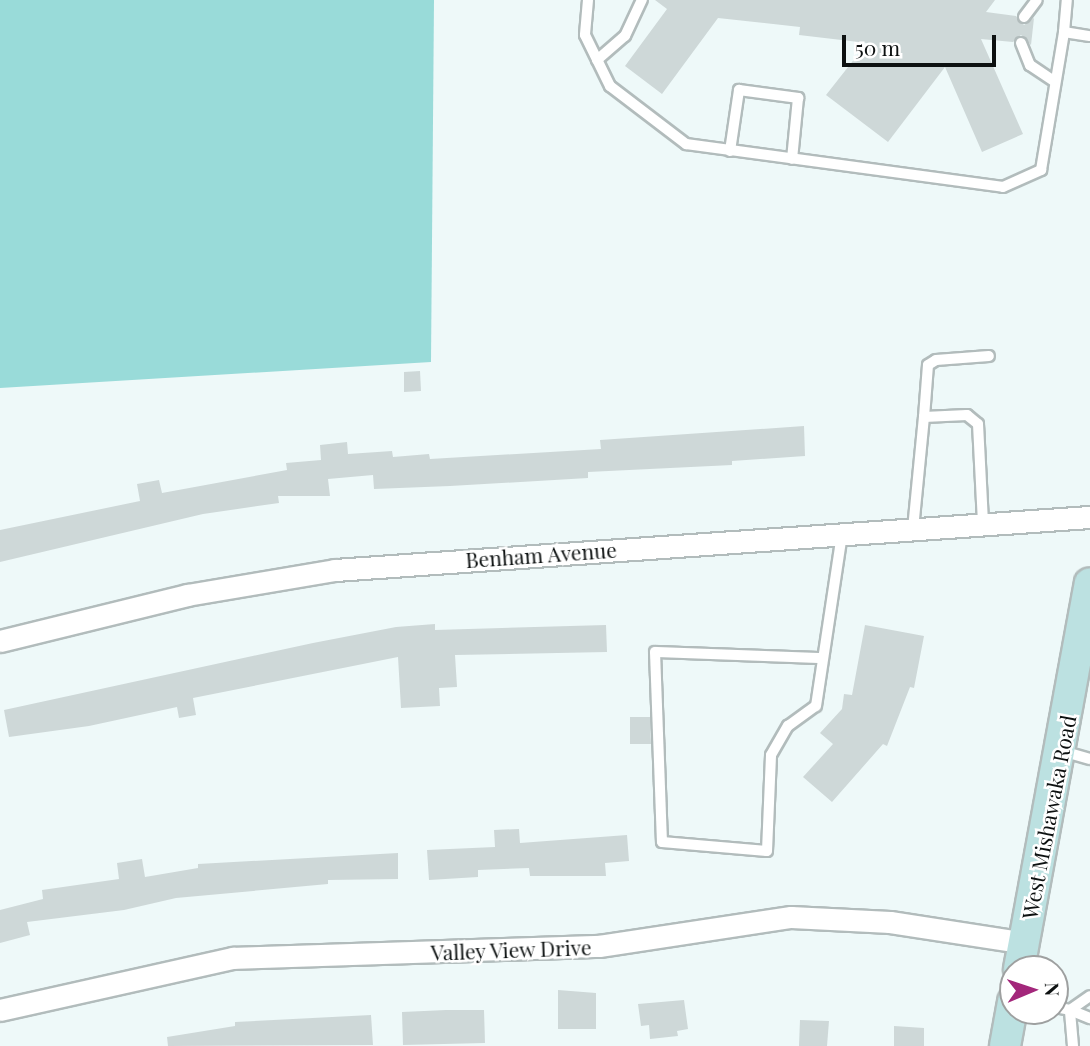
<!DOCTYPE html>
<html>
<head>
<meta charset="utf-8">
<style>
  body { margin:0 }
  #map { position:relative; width:1090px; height:1046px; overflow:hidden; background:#eef9f9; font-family:"Playfair Display",serif }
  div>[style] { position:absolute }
  .green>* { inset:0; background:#99dbd9 }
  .building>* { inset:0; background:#ced8d8 }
  .roads { filter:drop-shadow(2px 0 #b2bcbc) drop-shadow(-2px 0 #b2bcbc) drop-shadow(0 2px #b2bcbc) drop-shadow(0 -2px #b2bcbc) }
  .service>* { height:10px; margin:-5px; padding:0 5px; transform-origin:5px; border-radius:5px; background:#fff }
  .minor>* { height:21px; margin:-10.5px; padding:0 10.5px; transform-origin:10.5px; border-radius:10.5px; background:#fff }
  .secondary>* { height:30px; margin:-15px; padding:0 15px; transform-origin:15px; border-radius:15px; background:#bce1e1 }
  span { translate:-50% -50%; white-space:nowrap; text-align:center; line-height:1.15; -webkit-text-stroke:5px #fff; paint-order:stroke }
  .street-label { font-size:21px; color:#0d1111 }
  .north { position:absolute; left:999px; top:955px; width:70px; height:70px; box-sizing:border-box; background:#fff; border:2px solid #9ea0a0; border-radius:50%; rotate:88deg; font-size:19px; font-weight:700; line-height:28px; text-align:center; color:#0d1111 }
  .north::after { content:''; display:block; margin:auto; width:24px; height:32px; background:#a3277b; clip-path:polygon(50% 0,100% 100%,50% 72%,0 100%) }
  .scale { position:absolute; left:842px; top:35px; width:154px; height:32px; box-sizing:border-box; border:4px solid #0d1111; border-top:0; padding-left:9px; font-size:21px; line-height:24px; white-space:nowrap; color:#0d1111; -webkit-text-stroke:5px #fff; paint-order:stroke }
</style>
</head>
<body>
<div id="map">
  <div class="green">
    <div style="clip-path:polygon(0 0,434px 0,431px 362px,0 388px)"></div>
  </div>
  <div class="building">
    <div style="clip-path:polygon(655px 0,995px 0,986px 12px,1016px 16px,1024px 25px,1034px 18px,1031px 45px,1021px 35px,1013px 42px,981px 39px,1023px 134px,982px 152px,945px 67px,888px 142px,826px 95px,867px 43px,799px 35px,800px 27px,718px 18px,662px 94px,625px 66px,667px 9px)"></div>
    <div style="clip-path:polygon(420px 371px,421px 391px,404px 392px,404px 372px)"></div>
    <div style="clip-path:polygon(804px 426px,805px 456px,732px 461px,732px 465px,588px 472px,588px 478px,450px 486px,374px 489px,373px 475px,328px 479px,330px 496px,278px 496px,279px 503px,203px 514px,0 562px,0 530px,140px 501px,137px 484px,159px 480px,162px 493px,287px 470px,286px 463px,321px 460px,320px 445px,347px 442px,348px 454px,392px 451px,393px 457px,429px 454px,430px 459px,601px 449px,600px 440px)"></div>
    <div style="clip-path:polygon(435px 624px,435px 630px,606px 625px,607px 652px,455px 655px,457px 687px,439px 688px,440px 706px,401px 708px,398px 657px,193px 698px,196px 715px,179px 718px,177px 707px,89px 726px,9px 737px,4px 710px,313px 643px,396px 627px)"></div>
    <div style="clip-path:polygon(865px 625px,924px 636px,914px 688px,910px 687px,887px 746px,883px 744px,832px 802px,803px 777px,833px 744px,820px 733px,842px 709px,844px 694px,852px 695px)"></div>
    <div style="clip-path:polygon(630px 717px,650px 717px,651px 744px,630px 744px)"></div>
    <div style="clip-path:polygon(519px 829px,520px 843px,627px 835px,629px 861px,605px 863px,606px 876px,530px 876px,529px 868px,478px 870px,478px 877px,429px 880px,427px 850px,495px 847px,494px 830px)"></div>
    <div style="clip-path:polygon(398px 853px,398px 879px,328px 880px,328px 884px,176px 898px,124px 910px,27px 922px,30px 935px,0 943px,0 910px,43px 899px,42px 890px,119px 879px,117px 863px,142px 859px,145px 877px,198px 868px,198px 864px)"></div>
    <div style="clip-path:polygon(558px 990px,596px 993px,596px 1029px,558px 1029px)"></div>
    <div style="clip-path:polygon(684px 1000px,688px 1029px,677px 1031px,678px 1036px,650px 1039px,649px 1025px,641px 1026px,638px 1004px)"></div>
    <div style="clip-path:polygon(446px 1010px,484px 1010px,485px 1043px,403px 1045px,402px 1012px)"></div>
    <div style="clip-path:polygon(371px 1015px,373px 1045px,168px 1046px,167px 1037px,235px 1026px,235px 1022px)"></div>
    <div style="clip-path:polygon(800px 1020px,829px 1021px,827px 1046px,799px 1046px)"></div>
    <div style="clip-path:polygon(894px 1026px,924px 1028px,924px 1046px,894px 1046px)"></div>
  </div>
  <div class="roads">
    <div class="service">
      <div style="left:588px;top:0;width:35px;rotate:95deg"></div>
      <div style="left:585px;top:35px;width:57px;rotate:63.9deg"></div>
      <div style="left:610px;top:86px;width:96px;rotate:37.3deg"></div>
      <div style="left:686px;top:144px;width:320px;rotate:7.7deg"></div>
      <div style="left:1003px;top:187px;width:42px;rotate:-24.1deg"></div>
      <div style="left:1041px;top:170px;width:140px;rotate:-80.5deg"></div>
      <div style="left:1064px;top:32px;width:26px;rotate:9deg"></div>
      <div style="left:1024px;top:17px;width:21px;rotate:-53deg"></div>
      <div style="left:1064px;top:32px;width:32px;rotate:-85deg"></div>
      <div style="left:1021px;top:43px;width:24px;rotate:68deg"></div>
      <div style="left:1030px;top:65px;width:29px;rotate:34deg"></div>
      <div style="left:597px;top:60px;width:37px;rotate:-41deg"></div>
      <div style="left:625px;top:36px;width:40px;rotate:-65deg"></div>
      <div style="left:730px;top:151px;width:62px;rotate:-81.6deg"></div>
      <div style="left:739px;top:90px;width:60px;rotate:7.7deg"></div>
      <div style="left:798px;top:98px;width:61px;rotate:95.6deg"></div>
      <div style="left:924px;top:417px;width:52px;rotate:-85.6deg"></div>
      <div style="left:928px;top:365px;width:9px;rotate:-32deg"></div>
      <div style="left:936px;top:360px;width:53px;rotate:-4.3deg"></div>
      <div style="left:913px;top:529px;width:113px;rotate:-84.4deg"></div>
      <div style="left:924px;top:417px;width:43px;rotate:-2.7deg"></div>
      <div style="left:967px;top:415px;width:14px;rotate:39deg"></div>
      <div style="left:978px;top:424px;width:100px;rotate:87.1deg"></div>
      <div style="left:820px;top:658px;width:165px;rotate:-177.9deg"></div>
      <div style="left:655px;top:652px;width:190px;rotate:87.9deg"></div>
      <div style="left:662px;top:842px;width:105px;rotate:4.9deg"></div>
      <div style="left:767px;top:851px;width:96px;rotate:-87.6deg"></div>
      <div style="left:771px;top:755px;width:34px;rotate:-60deg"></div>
      <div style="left:788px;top:726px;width:34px;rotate:-36deg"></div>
      <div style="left:816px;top:706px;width:174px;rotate:-81.4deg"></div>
      <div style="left:1062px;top:751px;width:29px;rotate:16deg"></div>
      <div style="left:1055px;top:1007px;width:15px;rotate:11deg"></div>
      <div style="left:1070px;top:1010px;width:24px;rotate:-35deg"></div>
      <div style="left:1073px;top:1046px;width:36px;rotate:-95deg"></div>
      <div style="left:1070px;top:1010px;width:22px;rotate:22deg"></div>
    </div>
    <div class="minor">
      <div style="left:0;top:641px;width:193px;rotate:-13.8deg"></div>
      <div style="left:187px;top:595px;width:150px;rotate:-9.6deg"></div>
      <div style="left:335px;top:570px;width:757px;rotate:-4.02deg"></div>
      <div style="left:0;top:1010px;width:239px;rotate:-12.6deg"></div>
      <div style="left:233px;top:958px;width:366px;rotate:-1.9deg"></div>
      <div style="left:599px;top:946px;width:194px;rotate:-8.6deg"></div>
      <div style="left:791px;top:917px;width:99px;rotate:2.9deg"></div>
      <div style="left:890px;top:922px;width:137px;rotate:8.8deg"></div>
    </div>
    <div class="secondary">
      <div style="left:1019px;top:969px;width:392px;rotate:-79.6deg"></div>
      <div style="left:1005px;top:1046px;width:45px;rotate:-79.7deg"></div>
    </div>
  </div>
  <div class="street-label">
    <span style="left:541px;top:554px;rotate:-4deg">Benham Avenue</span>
    <span style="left:1048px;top:817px;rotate:-79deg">West Mishawaka Road</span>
    <span style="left:511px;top:949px;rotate:-2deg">Valley View Drive</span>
  </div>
  <div class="north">N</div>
  <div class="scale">50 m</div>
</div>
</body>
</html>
